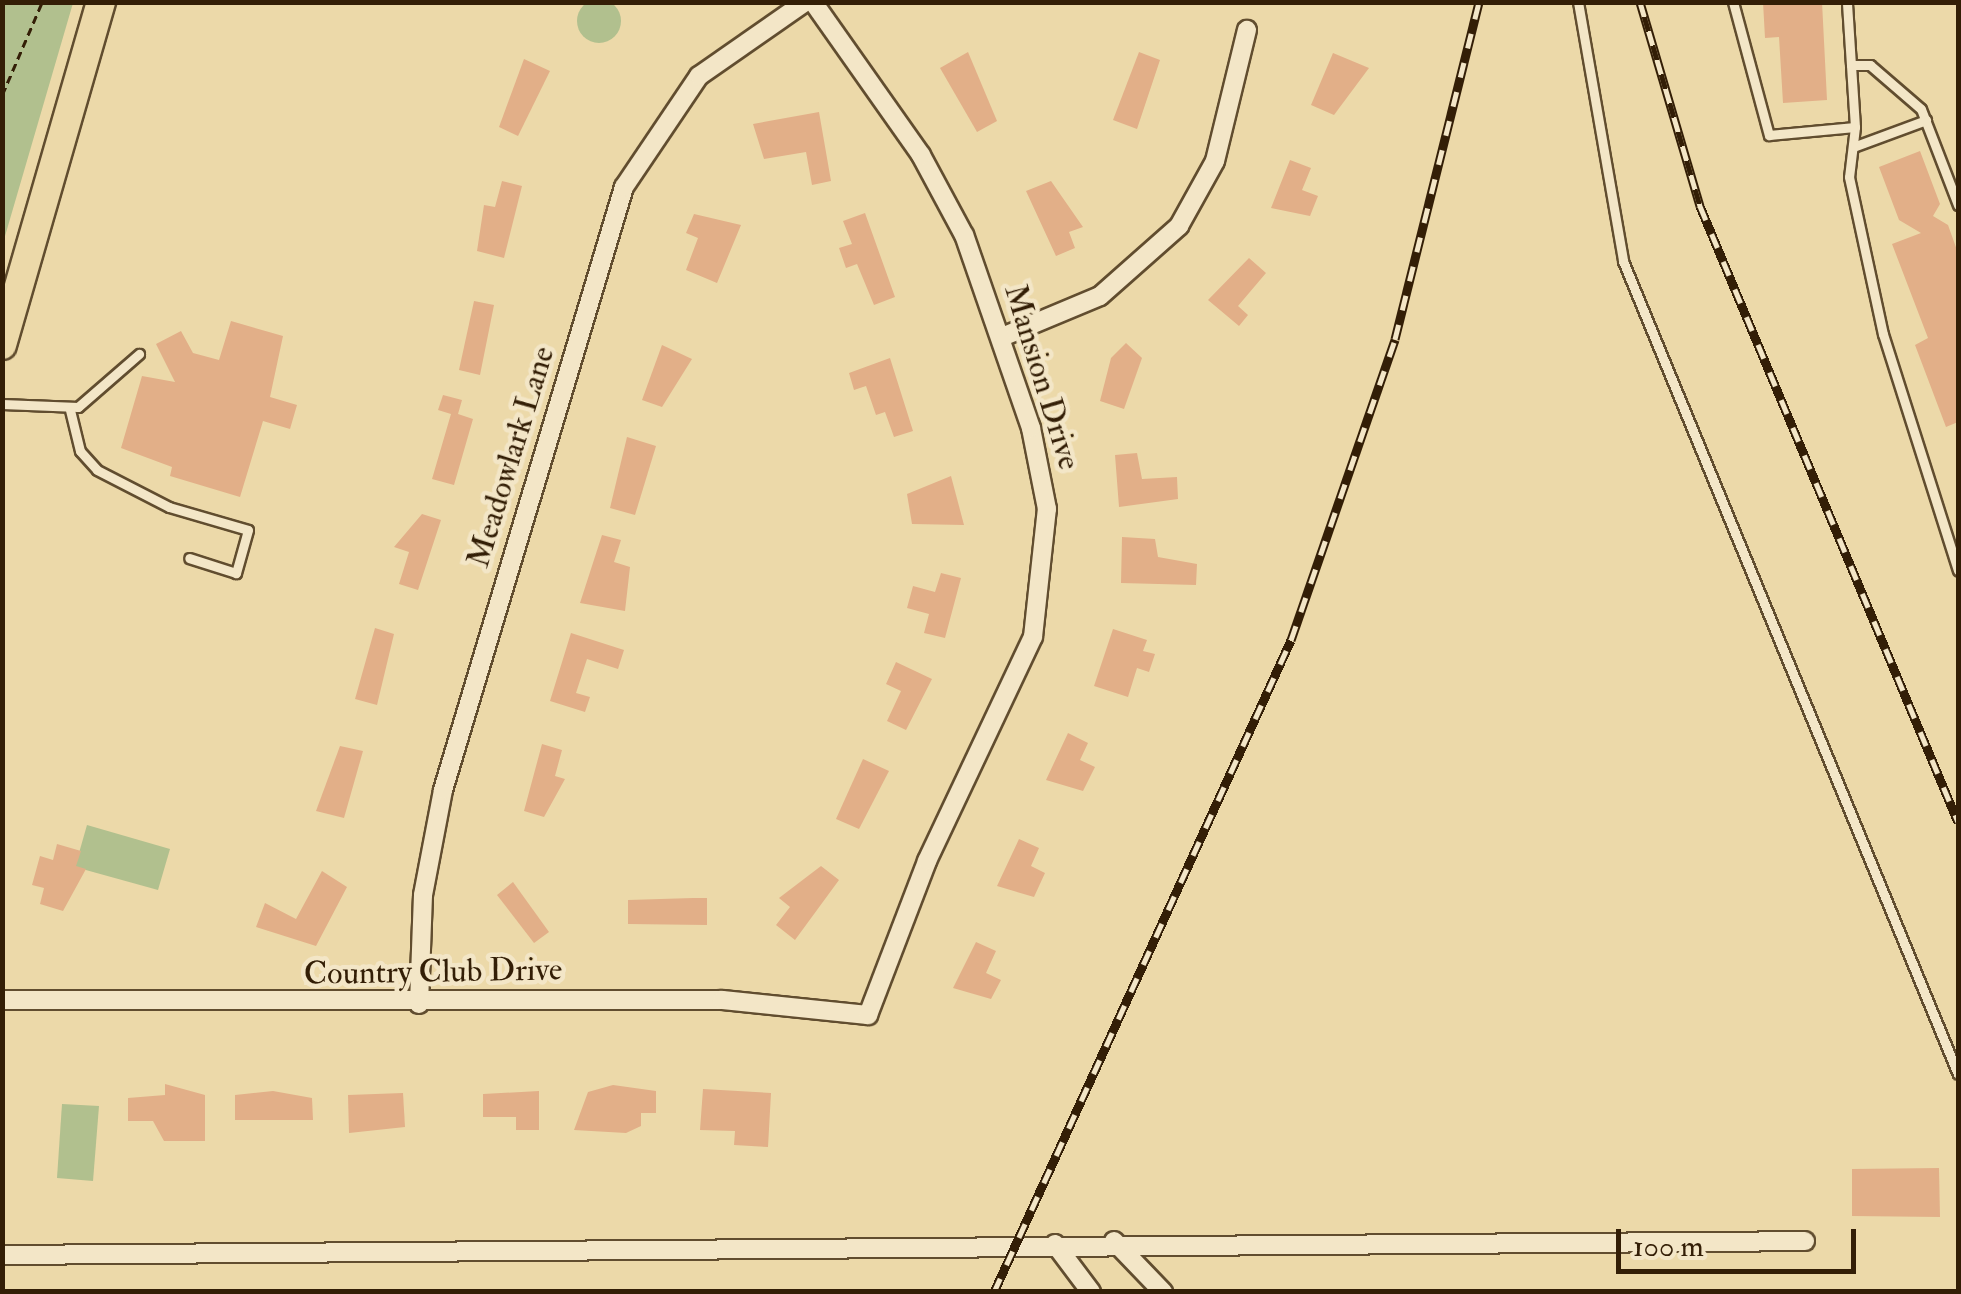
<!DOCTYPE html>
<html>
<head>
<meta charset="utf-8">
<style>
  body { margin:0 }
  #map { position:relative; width:1961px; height:1294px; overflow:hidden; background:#ecd9a9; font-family:"IM FELL Double Pica",serif }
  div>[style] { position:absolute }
  .green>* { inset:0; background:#b1c08e }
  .round { border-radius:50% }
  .building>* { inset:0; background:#e2af88 }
  .path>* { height:2.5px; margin-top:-1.25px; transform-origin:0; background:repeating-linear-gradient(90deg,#331e06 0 8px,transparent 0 13px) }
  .roads { filter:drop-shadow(2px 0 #614d2f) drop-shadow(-2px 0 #614d2f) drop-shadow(0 2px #614d2f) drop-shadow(0 -2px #614d2f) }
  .lane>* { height:9px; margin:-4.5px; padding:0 4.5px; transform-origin:4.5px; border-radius:4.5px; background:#f3e6c7 }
  .street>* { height:18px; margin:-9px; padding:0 9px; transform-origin:9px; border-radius:9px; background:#f3e6c7 }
  .primary>* { height:28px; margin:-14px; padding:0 14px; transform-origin:14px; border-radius:14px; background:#ecd9a9 }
  .rail>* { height:9px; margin-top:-4.5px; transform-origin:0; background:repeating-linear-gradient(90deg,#f3e6c7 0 15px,#331e06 0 30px); box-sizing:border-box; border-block:2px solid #331e06 }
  span { translate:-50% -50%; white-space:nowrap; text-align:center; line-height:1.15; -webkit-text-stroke:9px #f3e6c7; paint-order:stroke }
  .street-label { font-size:32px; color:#331e06 }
  .frame { position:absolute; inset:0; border:5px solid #331e06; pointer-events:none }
  .scale { position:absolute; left:1616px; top:1229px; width:240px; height:45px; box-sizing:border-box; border:5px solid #331e06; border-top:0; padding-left:12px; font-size:30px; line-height:35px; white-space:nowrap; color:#331e06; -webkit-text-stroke:8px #f3e6c7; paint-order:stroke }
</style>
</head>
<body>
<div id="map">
  <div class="green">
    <div class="round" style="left:577px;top:-1px;width:44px;height:44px"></div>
    <div style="clip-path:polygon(3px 2px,73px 3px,3px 243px,2px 3px)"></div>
    <div style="clip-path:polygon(87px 825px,170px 849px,158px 890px,75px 867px)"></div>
    <div style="clip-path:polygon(62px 1104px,99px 1106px,93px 1181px,57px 1178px)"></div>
  </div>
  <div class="building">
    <div style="clip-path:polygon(1763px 2px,1822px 2px,1827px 100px,1783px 103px,1779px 37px,1765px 38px)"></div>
    <div style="clip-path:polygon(968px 52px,997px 121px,977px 132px,940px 68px)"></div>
    <div style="clip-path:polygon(1139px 52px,1160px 60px,1137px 129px,1113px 120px)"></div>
    <div style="clip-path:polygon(1333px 53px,1369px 68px,1334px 115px,1311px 105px)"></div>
    <div style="clip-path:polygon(524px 59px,550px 71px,518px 136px,499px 127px)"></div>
    <div style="clip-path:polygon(819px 112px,831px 181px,812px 185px,806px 152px,764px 159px,753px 124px)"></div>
    <div style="clip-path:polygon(1920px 151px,1940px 204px,1933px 216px,1948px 225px,1958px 253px,1958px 422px,1946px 427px,1915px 345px,1928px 338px,1892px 244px,1921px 233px,1899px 220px,1879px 167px)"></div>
    <div style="clip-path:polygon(1290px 160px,1311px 168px,1302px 190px,1318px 196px,1310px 216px,1271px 208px)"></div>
    <div style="clip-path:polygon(502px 181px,522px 186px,504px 258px,477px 251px,484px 205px,495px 207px)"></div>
    <div style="clip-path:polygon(1051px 181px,1083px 227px,1069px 232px,1075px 248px,1056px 256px,1026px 191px)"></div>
    <div style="clip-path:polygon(865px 213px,895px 297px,874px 305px,857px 264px,846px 268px,839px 248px,852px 244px,843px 221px)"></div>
    <div style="clip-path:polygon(694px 214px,741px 225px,717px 283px,686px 270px,698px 238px,686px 233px)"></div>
    <div style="clip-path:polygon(1249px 258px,1266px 273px,1238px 306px,1248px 315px,1239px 326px,1208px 300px)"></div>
    <div style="clip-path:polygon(474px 301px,494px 305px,480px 375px,459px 370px)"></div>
    <div style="clip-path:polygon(231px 321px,283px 336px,270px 397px,297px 405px,290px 429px,263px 421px,240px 497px,170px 476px,172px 467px,121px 448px,142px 376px,175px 382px,156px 344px,181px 331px,193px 353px,219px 360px)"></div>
    <div style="clip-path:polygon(1126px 343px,1142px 358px,1124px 409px,1100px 401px,1111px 358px)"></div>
    <div style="clip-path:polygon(662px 345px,692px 359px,662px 407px,642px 400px)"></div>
    <div style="clip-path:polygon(890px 358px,913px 431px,894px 437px,885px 412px,876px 415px,866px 386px,854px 390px,849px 373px)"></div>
    <div style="clip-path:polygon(443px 395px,462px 400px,458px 414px,473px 419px,454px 485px,432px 479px,451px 414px,438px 410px)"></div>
    <div style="clip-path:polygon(627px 437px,656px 446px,635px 515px,610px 508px)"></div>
    <div style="clip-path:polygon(1137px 453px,1142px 479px,1177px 477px,1178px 499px,1119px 507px,1115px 455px)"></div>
    <div style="clip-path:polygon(951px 476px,964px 525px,912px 524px,907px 494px)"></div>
    <div style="clip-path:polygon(422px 514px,441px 520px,418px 590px,399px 584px,409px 552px,394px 547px)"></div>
    <div style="clip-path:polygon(602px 535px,621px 540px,614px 562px,630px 567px,625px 611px,580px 603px)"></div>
    <div style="clip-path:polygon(1122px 537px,1155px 539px,1158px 557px,1197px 564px,1196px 585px,1121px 583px)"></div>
    <div style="clip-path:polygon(941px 573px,961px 578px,945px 638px,924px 633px,929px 614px,907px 608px,913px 586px,935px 592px)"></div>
    <div style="clip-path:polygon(375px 628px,394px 634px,377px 705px,355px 699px)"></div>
    <div style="clip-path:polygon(1113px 629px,1147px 640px,1143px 651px,1155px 654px,1149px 672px,1137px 668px,1128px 697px,1094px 686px)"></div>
    <div style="clip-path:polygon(571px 633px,624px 650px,618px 669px,587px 659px,576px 693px,590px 697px,585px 712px,550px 701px)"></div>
    <div style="clip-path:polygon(896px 662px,932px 679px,906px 730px,887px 721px,901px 691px,886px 684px)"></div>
    <div style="clip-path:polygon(1068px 733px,1088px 743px,1080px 760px,1095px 767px,1083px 791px,1046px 780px)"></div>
    <div style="clip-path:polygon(542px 744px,562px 750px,555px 776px,565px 779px,544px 817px,524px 811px)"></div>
    <div style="clip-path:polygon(340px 746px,363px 751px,344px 818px,316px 811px)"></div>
    <div style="clip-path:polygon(863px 759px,889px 771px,859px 829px,836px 819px)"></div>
    <div style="clip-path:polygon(1019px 839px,1039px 848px,1031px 866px,1045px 873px,1034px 897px,997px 886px)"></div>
    <div style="clip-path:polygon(57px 844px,81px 851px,76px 866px,86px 869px,63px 911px,40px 904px,44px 888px,32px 885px,40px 856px,53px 860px)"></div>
    <div style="clip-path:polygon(821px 866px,839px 880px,795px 940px,776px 925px,790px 907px,779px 898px)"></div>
    <div style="clip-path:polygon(322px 871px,347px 887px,316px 946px,256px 927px,265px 903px,296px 919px)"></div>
    <div style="clip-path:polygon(513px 882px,549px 932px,534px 943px,497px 895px)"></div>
    <div style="clip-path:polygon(693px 898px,707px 898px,707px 925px,628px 924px,628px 900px)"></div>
    <div style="clip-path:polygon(976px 942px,996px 951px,986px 973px,1001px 980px,991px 999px,953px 988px)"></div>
    <div style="clip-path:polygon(165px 1084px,205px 1095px,205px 1141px,164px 1141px,153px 1121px,128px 1121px,128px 1098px,165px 1095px)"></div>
    <div style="clip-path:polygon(613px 1085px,656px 1091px,656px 1113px,641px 1113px,641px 1126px,626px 1133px,574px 1130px,588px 1092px)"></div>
    <div style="clip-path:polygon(703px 1089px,771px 1093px,768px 1147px,734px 1145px,735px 1131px,700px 1130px)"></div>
    <div style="clip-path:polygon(273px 1091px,312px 1098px,313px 1120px,235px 1120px,235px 1095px)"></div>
    <div style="clip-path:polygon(539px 1091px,539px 1130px,516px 1130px,516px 1117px,483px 1117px,483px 1094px)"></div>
    <div style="clip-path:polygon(403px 1093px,405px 1127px,349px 1133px,348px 1095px)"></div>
    <div style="clip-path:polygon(1939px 1168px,1940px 1217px,1852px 1216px,1852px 1169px)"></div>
  </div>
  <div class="path">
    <div style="left:2px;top:95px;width:101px;rotate:-66.7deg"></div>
    <div style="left:2px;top:862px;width:1px"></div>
  </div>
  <div class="roads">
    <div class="lane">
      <div style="left:1578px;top:2px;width:263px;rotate:80.1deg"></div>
      <div style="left:1623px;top:261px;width:879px;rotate:67.61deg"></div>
      <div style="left:1733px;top:2px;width:138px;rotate:74.9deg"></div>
      <div style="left:1769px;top:135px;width:86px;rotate:-5.3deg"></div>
      <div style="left:1855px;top:127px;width:125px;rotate:-93.7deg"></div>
      <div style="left:1851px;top:65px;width:19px"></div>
      <div style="left:1870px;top:65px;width:67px;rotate:40.8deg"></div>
      <div style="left:1921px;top:109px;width:103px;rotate:68.9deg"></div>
      <div style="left:1855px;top:127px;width:50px;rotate:96.8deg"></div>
      <div style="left:1849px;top:177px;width:161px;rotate:77.8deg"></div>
      <div style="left:1883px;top:334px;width:248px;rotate:72.4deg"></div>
      <div style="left:1853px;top:147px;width:78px;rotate:-20.3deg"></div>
      <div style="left:2px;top:404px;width:76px;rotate:2.3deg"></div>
      <div style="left:78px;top:407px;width:81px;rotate:-41deg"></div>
      <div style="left:70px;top:410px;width:42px;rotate:76.3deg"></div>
      <div style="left:80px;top:451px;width:25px;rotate:48deg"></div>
      <div style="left:97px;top:470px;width:81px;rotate:27.2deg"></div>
      <div style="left:169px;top:507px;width:82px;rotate:16.2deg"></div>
      <div style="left:248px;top:530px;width:45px;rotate:105.6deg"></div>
      <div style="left:236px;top:573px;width:49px;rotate:-162.3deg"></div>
    </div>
    <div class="street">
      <div style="left:1002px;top:337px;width:106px;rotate:-22.7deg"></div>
      <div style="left:1100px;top:296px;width:106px;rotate:-41.5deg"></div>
      <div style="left:1179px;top:226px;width:74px;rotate:-61deg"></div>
      <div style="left:1215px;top:161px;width:135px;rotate:-76.3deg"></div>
      <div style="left:2px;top:1000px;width:720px"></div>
      <div style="left:722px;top:1000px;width:147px;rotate:5.9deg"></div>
      <div style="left:868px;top:1015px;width:165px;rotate:-69deg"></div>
      <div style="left:927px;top:861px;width:248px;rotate:-64.7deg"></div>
      <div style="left:1033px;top:637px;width:129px;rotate:-83.8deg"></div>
      <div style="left:1047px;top:509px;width:83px;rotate:-101.2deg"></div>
      <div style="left:1031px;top:428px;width:204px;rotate:-109.1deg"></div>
      <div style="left:964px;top:235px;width:91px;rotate:-118.3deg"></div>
      <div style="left:921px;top:155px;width:187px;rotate:-125.2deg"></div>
      <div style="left:419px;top:1004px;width:109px;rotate:-87.9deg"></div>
      <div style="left:423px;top:895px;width:107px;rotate:-79.2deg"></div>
      <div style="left:443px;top:790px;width:630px;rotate:-73.29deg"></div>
      <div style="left:624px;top:187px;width:134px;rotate:-56deg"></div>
      <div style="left:699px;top:76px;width:129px;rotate:-34.9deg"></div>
      <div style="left:1114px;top:1241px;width:71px;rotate:46.1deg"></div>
      <div style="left:1055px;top:1244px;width:60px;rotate:53.1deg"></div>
      <div style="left:2px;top:1255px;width:1803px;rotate:-0.44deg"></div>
    </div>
    <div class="primary">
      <div style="left:2px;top:345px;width:357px;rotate:-73.9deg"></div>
    </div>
  </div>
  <div class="rail">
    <div style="left:1640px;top:2px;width:213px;rotate:73.6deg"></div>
    <div style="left:1700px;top:206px;width:668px;rotate:67.27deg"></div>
    <div style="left:994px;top:1292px;width:716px;rotate:-65.51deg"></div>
    <div style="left:1291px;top:640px;width:318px;rotate:-70.9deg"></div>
    <div style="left:1395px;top:339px;width:347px;rotate:-76deg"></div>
  </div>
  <div class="street-label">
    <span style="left:1042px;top:377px;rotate:73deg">Mansion Drive</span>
    <span style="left:511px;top:457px;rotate:-73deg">Meadowlark Lane</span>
    <span style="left:433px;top:972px;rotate:-1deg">Country Club Drive</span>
  </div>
  <div class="frame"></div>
  <div class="scale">100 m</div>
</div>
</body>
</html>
